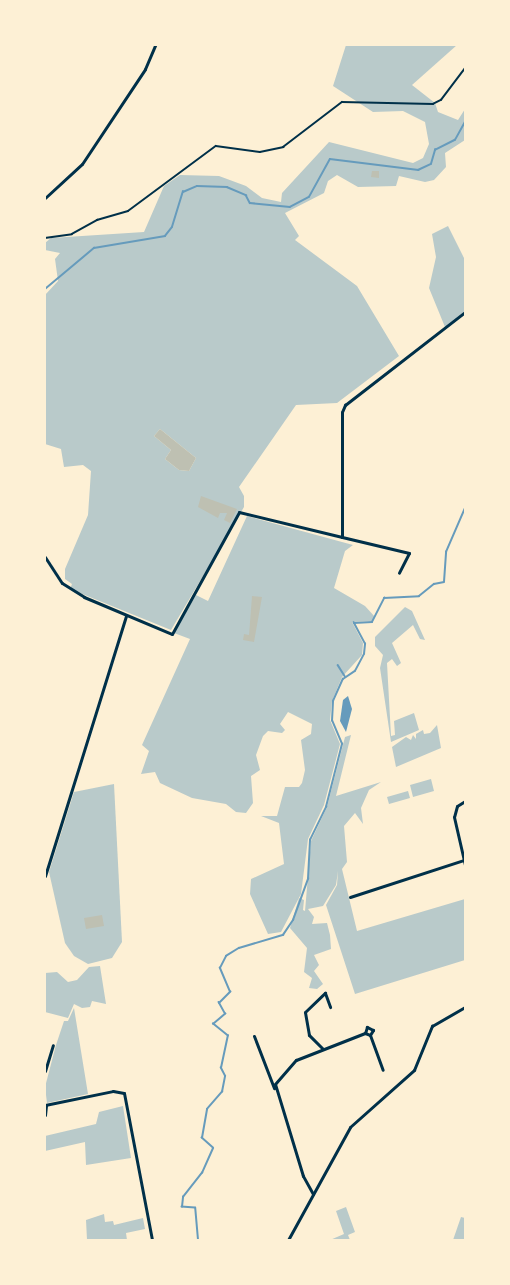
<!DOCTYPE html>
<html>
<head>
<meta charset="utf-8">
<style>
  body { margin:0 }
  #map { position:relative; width:510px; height:1285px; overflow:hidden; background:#fdf0d5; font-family:"Alegreya Sans",sans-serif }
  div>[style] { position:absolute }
  .green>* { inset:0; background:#b9caca }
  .water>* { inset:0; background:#669bbc }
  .stream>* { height:1.5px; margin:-0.75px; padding:0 0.75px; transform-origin:0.75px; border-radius:0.75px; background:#669bbc }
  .building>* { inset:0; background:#bec0b2 }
  .path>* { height:1.5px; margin:-0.75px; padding:0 0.75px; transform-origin:0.75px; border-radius:0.75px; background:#003049 }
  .minor>* { height:3px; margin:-1.5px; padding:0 1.5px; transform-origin:1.5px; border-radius:1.5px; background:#003049 }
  span { translate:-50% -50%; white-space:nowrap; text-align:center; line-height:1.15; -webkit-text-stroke:4.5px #fdf0d5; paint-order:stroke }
  .frame { position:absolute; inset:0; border:46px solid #fdf0d5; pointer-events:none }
</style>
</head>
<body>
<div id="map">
  <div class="green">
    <div style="clip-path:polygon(evenodd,346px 45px,457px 45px,412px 85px,435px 103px,438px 112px,458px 120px,465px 109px,465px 140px,445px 153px,446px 167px,434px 180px,425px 182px,399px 176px,396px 186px,358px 187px,337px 175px,328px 181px,324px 193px,285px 213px,299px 236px,295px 240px,357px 286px,399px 356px,337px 403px,296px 405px,239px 487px,244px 496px,244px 507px,171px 630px,70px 589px,72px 584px,65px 579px,65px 569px,88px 515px,91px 471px,83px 465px,64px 467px,61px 449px,45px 444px,45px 295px,58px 281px,55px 259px,60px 253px,45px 250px,45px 243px,51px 238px,144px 232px,164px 186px,180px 175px,219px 176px,246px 186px,262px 198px,281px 202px,282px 193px,329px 142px,413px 163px,423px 158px,429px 144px,425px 122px,403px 111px,373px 112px,333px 86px,346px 45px,160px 429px,196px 458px,189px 471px,179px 470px,165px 459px,171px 450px,154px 436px,160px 429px)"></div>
    <div style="clip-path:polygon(448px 226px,465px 260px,465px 312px,445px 327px,429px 288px,436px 257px,432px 234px)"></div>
    <div style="clip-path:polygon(247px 516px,353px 545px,345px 551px,334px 588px,365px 606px,375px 617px,372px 621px,352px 622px,363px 643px,362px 655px,342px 677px,332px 701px,330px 720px,340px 744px,324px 805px,308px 839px,301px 894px,281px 932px,268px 934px,250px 894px,251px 879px,284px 864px,279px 823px,261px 816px,277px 816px,285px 787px,299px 787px,302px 783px,305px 770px,301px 740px,311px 734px,312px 724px,288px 712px,280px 724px,285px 730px,282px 733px,268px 731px,263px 736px,256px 755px,260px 770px,251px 776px,253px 803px,246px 813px,236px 812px,226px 804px,192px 798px,160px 783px,155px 772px,141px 774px,149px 751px,142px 745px,190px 639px,174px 633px,196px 595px,208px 601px)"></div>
    <div style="clip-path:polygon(405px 607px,412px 611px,425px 640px,420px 639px,413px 625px,392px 643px,401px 663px,397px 666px,392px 659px,387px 663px,391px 736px,395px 735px,394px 721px,414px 713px,419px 730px,391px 742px,380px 668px,383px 655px,375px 646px,375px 637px)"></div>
    <div style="clip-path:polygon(437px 725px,441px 748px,396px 767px,392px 747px,406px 737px,411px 740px,413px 735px,416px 739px,416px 734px,423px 730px,424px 734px,430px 733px)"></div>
    <div style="clip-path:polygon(351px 735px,336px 796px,381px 782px,369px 790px,361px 808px,363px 824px,355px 813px,344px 826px,347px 862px,342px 869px,357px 931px,465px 899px,465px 960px,355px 994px,326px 905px,337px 885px,338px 871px,336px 885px,323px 906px,308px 909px,314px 917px,312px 924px,327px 923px,330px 935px,331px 949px,314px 955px,319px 965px,314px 971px,323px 984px,317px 989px,309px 988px,312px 978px,304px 972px,307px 948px,290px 928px,299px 898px,304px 900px,303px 910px,305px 911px,311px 841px,327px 807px,345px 737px)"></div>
    <div style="clip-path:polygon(431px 779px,434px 791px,413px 797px,410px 785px)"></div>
    <div style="clip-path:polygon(114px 784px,122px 942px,112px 958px,88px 964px,74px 956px,65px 943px,49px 872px,74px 792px)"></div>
    <div style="clip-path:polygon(408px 791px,410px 798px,389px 804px,387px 797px)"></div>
    <div style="clip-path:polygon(100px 966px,106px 1004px,92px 1001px,90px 1007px,82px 1008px,74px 1004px,68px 1018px,45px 1012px,45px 973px,57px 972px,68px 982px,77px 980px,89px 967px)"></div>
    <div style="clip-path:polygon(74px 1008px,88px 1094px,47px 1103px,45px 1087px,56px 1045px,64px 1021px,68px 1021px)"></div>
    <div style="clip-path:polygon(123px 1106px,131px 1158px,86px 1165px,85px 1142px,45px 1151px,45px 1136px,96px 1124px,99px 1112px)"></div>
    <div style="clip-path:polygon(346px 1207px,355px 1232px,348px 1235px,350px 1240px,330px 1240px,344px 1234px,336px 1211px)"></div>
    <div style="clip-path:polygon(104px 1214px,105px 1222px,113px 1221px,114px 1225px,143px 1218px,145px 1229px,126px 1233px,127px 1240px,87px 1240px,86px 1220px)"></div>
    <div style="clip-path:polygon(461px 1217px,465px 1218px,465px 1240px,453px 1240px)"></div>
  </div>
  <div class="water">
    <div style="clip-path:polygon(348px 696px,352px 709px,346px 732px,340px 721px,343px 700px)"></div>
  </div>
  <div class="stream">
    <div style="left:45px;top:289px;width:64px;rotate:-39.9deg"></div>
    <div style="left:94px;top:248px;width:72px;rotate:-9.6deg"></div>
    <div style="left:165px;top:236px;width:11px;rotate:-52deg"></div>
    <div style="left:172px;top:227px;width:37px;rotate:-73deg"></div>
    <div style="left:183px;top:192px;width:15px;rotate:-23deg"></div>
    <div style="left:197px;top:186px;width:30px;rotate:2deg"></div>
    <div style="left:227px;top:187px;width:21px;rotate:23deg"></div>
    <div style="left:246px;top:195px;width:9px;rotate:63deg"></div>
    <div style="left:250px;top:203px;width:40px;rotate:5.7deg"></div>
    <div style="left:290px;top:207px;width:21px;rotate:-28deg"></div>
    <div style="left:309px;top:197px;width:43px;rotate:-61.1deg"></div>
    <div style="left:330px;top:159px;width:89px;rotate:7.1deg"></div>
    <div style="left:418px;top:170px;width:14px;rotate:-25deg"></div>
    <div style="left:431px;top:164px;width:15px;rotate:-74deg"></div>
    <div style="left:435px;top:150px;width:22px;rotate:-27deg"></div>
    <div style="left:455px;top:140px;width:21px;rotate:-61deg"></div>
    <div style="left:338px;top:665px;width:13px;rotate:58deg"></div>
    <div style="left:198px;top:1240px;width:32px;rotate:-95deg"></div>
    <div style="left:195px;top:1208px;width:13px;rotate:-176deg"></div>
    <div style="left:182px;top:1207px;width:10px;rotate:-84deg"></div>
    <div style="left:183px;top:1197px;width:31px;rotate:-52deg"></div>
    <div style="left:202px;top:1173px;width:27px;rotate:-66deg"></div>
    <div style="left:213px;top:1148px;width:15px;rotate:-138deg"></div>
    <div style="left:202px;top:1138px;width:29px;rotate:-80deg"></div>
    <div style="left:207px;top:1109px;width:23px;rotate:-49deg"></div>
    <div style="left:222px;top:1092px;width:16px;rotate:-79deg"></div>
    <div style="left:225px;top:1076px;width:9px;rotate:-117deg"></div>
    <div style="left:221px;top:1068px;width:33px;rotate:-78deg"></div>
    <div style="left:228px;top:1036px;width:19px;rotate:-141deg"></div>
    <div style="left:213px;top:1024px;width:16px;rotate:-40deg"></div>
    <div style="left:225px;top:1014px;width:13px;rotate:-119deg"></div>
    <div style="left:219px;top:1003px;width:16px;rotate:-45deg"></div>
    <div style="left:230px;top:992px;width:26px;rotate:-113deg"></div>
    <div style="left:220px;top:968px;width:13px;rotate:-63deg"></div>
    <div style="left:226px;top:956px;width:15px;rotate:-32deg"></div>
    <div style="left:239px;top:948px;width:46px;rotate:-16.5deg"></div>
    <div style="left:283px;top:935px;width:18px;rotate:-56deg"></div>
    <div style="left:293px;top:920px;width:44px;rotate:-69.9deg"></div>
    <div style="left:308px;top:879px;width:39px;rotate:-87deg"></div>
    <div style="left:310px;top:840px;width:37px;rotate:-64deg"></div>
    <div style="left:326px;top:807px;width:65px;rotate:-75.7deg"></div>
    <div style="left:342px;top:744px;width:25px;rotate:-113deg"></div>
    <div style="left:332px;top:721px;width:20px;rotate:-87deg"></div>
    <div style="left:333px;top:701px;width:24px;rotate:-66deg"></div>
    <div style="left:343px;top:679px;width:14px;rotate:-34deg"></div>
    <div style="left:355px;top:671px;width:19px;rotate:-62deg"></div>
    <div style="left:364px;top:654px;width:10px;rotate:-84deg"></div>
    <div style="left:365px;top:644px;width:24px;rotate:-118deg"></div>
    <div style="left:354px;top:623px;width:18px;rotate:-3deg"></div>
    <div style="left:372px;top:622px;width:27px;rotate:-63deg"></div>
    <div style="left:384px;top:598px;width:35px;rotate:-3deg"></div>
    <div style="left:419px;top:596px;width:19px;rotate:-39deg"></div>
    <div style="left:434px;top:584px;width:10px;rotate:-11deg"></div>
    <div style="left:444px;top:582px;width:30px;rotate:-86deg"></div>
    <div style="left:446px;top:552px;width:48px;rotate:-66.6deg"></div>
  </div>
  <div class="building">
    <div style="clip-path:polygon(372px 171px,379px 171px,379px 178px,371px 177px)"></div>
    <div style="clip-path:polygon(160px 429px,196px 458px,189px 471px,179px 470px,165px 459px,171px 450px,154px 436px)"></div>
    <div style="clip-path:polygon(201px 496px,237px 509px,230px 523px,224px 520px,227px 513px,220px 513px,218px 518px,198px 507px)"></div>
    <div style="clip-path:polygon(252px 596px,262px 597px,254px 642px,243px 640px,244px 634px,249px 635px)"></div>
    <div style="clip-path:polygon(102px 915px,104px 926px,86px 929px,84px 918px)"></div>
  </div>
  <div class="path">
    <div style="left:45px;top:238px;width:27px;rotate:-8deg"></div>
    <div style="left:72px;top:234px;width:29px;rotate:-29deg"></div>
    <div style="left:97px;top:220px;width:32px;rotate:-16deg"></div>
    <div style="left:128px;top:211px;width:109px;rotate:-36.5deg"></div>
    <div style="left:216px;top:146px;width:44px;rotate:7.8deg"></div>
    <div style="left:260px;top:152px;width:24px;rotate:-12deg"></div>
    <div style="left:283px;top:147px;width:74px;rotate:-37.3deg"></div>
    <div style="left:342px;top:102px;width:91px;rotate:1.3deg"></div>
    <div style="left:433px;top:104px;width:9px;rotate:-27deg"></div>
    <div style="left:441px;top:100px;width:40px;rotate:-53deg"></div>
  </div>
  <div class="minor">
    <div style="left:45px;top:198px;width:50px;rotate:-42.6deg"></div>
    <div style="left:82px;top:164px;width:114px;rotate:-56.4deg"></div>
    <div style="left:145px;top:69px;width:26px;rotate:-67deg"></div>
    <div style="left:342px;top:537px;width:69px;rotate:13.4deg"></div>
    <div style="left:409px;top:553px;width:22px;rotate:117deg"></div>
    <div style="left:45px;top:557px;width:31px;rotate:57deg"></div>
    <div style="left:62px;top:583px;width:26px;rotate:32deg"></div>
    <div style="left:84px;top:597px;width:95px;rotate:22.8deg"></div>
    <div style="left:172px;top:634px;width:139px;rotate:-61.2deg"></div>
    <div style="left:239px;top:512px;width:106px;rotate:13.6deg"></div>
    <div style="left:342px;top:537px;width:125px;rotate:-90deg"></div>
    <div style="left:342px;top:412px;width:8px;rotate:-67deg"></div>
    <div style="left:345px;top:405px;width:152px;rotate:-37.8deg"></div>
    <div style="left:465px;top:801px;width:9px;rotate:148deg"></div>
    <div style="left:457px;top:806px;width:11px;rotate:105deg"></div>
    <div style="left:454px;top:817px;width:49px;rotate:77.1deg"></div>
    <div style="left:45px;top:876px;width:272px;rotate:-72.7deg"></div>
    <div style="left:350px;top:897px;width:120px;rotate:-18deg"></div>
    <div style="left:370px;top:1035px;width:6px;rotate:-59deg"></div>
    <div style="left:373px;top:1030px;width:7px;rotate:-153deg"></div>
    <div style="left:367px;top:1027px;width:6px;rotate:108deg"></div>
    <div style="left:365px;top:1033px;width:5px;rotate:22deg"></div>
    <div style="left:370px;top:1035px;width:37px;rotate:70deg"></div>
    <div style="left:254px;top:1036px;width:56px;rotate:69deg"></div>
    <div style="left:323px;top:1049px;width:20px;rotate:-135deg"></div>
    <div style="left:309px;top:1035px;width:23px;rotate:-100deg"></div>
    <div style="left:305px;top:1012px;width:28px;rotate:-44deg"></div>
    <div style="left:325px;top:993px;width:15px;rotate:70deg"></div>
    <div style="left:45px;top:1071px;width:27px;rotate:-73deg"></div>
    <div style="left:45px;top:1105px;width:69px;rotate:-11.6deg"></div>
    <div style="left:113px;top:1091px;width:11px;rotate:10deg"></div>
    <div style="left:124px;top:1093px;width:150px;rotate:79.2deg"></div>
    <div style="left:45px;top:1115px;width:10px;rotate:-84deg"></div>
    <div style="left:313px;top:1194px;width:21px;rotate:-119deg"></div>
    <div style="left:303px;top:1176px;width:96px;rotate:-106.9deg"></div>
    <div style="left:275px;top:1084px;width:32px;rotate:-49deg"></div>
    <div style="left:296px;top:1060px;width:74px;rotate:-21.4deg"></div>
    <div style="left:288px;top:1240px;width:129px;rotate:-61.2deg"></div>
    <div style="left:350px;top:1127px;width:86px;rotate:-41.7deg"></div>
    <div style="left:414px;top:1070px;width:48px;rotate:-67.8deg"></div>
    <div style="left:432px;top:1026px;width:38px;rotate:-30deg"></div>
  </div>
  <div class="frame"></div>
</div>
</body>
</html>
